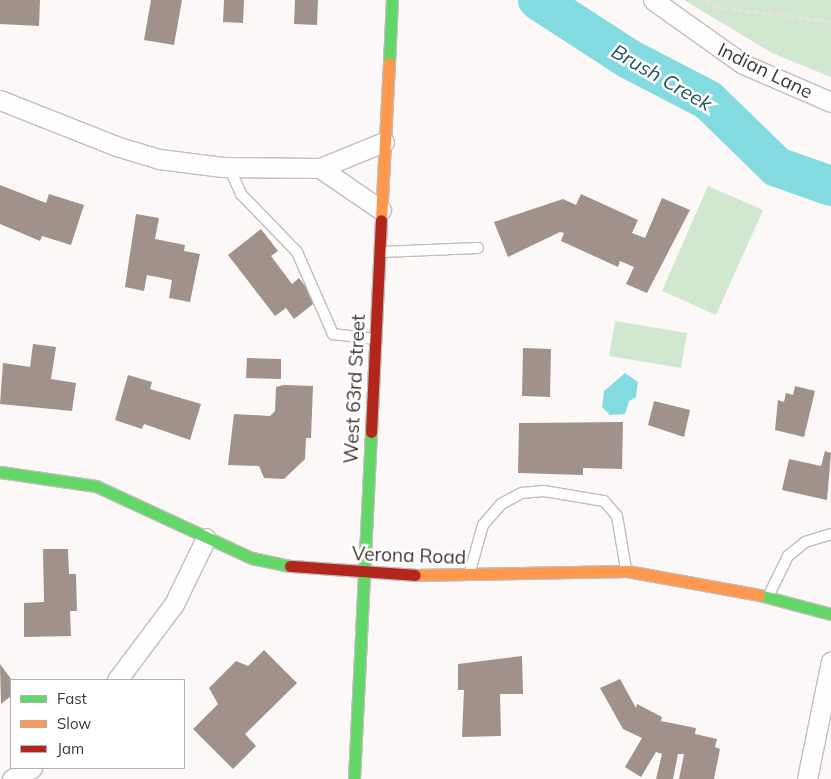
<!DOCTYPE html>
<html>
<head>
<meta charset="utf-8">
<style>
  body { margin:0 }
  #map { position:relative; width:831px; height:779px; overflow:hidden; background:#fbf8f7; font-family:Mulish,sans-serif }
  div>[style] { position:absolute }
  .green>* { inset:0; background:#d0e6cf }
  .water>* { inset:0; background:#83dbe0 }
  .river>* { height:40px; margin:-20px; padding:0 20px; transform-origin:20px; border-radius:20px; background:#83dbe0 }
  .building>* { inset:0; background:#a1918b }
  .path>* { height:3px; margin-top:-1.5px; transform-origin:0; background:repeating-linear-gradient(90deg,#e4e3e2 0 5px,transparent 0 7.5px) }
  .roads { filter:drop-shadow(1px 0 #c3bdba) drop-shadow(-1px 0 #c3bdba) drop-shadow(0 1px #c3bdba) drop-shadow(0 -1px #c3bdba) }
  .lane>* { height:10px; margin:-5px; padding:0 5px; transform-origin:5px; border-radius:5px; background:#fefefe }
  .street>* { height:19px; margin:-9.5px; padding:0 9.5px; transform-origin:9.5px; border-radius:9.5px; background:#fefefe }
  .fast>* { height:11px; margin:-5.5px; padding:0 5.5px; transform-origin:5.5px; border-radius:5.5px; background:#63d668 }
  .slow>* { height:11px; margin:-5.5px; padding:0 5.5px; transform-origin:5.5px; border-radius:5.5px; background:#ff974d }
  .jam>* { height:11px; margin:-5.5px; padding:0 5.5px; transform-origin:5.5px; border-radius:5.5px; background:#b3261e }
  span { translate:-50% -50%; white-space:nowrap; text-align:center; line-height:1.15; -webkit-text-stroke:5px #fff; paint-order:stroke }
  .street-label { font-size:19px; color:#423733 }
  .water-label { font-size:20px; color:#22575a; font-style:italic }
  .legend { position:absolute; left:10px; top:679px; width:175px; height:90px; box-sizing:border-box; background:#fff; border:1px solid #b3afad; margin:0; padding:6px 9px; list-style:none; font-size:15px; color:#423733 }
  .legend li { display:flex; align-items:center; gap:10px; height:25px }
  .legend b { width:25px; border:1px solid #b3afad }
</style>
</head>
<body>
<div id="map">
  <div class="green">
    <div style="clip-path:polygon(684px 0,831px 0,831px 77px,772px 53px)"></div>
    <div style="clip-path:polygon(708px 186px,763px 210px,716px 315px,662px 291px)"></div>
    <div style="clip-path:polygon(615px 321px,687px 333px,681px 368px,609px 356px)"></div>
  </div>
  <div class="water">
    <div style="clip-path:polygon(625px 373px,638px 382px,636px 397px,629px 401px,625px 414px,610px 415px,602px 407px,604px 391px)"></div>
  </div>
  <div class="river">
    <div style="left:538px;top:0;width:108px;rotate:33deg"></div>
    <div style="left:629px;top:59px;width:89px;rotate:27.4deg"></div>
    <div style="left:708px;top:100px;width:96px;rotate:44.2deg"></div>
    <div style="left:777px;top:167px;width:57px;rotate:19.4deg"></div>
  </div>
  <div class="building">
    <div style="clip-path:polygon(0 0,40px 0,39px 26px,0 24px)"></div>
    <div style="clip-path:polygon(151px 0,182px 0,174px 45px,144px 40px)"></div>
    <div style="clip-path:polygon(224px 0,244px 0,243px 23px,223px 22px)"></div>
    <div style="clip-path:polygon(295px 0,318px 0,317px 25px,294px 24px)"></div>
    <div style="clip-path:polygon(0 185px,46px 203px,49px 194px,84px 205px,71px 245px,42px 236px,40px 241px,0 224px)"></div>
    <div style="clip-path:polygon(581px 194px,638px 220px,632px 233px,645px 238px,662px 198px,690px 210px,647px 293px,626px 284px,634px 267px,620px 261px,618px 267px,561px 241px,564px 233px,560px 232px,508px 257px,494px 222px,563px 199px,576px 205px)"></div>
    <div style="clip-path:polygon(136px 214px,159px 218px,155px 239px,185px 245px,184px 251px,200px 254px,190px 302px,169px 298px,172px 280px,147px 275px,144px 291px,125px 287px)"></div>
    <div style="clip-path:polygon(261px 229px,278px 251px,271px 256px,292px 284px,299px 278px,317px 301px,294px 319px,286px 308px,275px 316px,228px 255px)"></div>
    <div style="clip-path:polygon(33px 344px,56px 347px,51px 379px,76px 383px,72px 411px,0 404px,3px 363px,30px 367px)"></div>
    <div style="clip-path:polygon(523px 348px,551px 349px,550px 397px,522px 396px)"></div>
    <div style="clip-path:polygon(247px 358px,281px 359px,281px 379px,246px 378px)"></div>
    <div style="clip-path:polygon(128px 375px,152px 382px,150px 389px,201px 404px,190px 440px,144px 424px,142px 429px,115px 420px)"></div>
    <div style="clip-path:polygon(284px 385px,313px 386px,311px 438px,306px 438px,305px 459px,284px 479px,264px 478px,259px 466px,228px 465px,234px 414px,270px 416px,275px 411px,276px 387px)"></div>
    <div style="clip-path:polygon(795px 386px,815px 391px,804px 437px,775px 430px,778px 400px,784px 402px,786px 393px,793px 395px)"></div>
    <div style="clip-path:polygon(654px 401px,690px 410px,684px 437px,648px 425px)"></div>
    <div style="clip-path:polygon(623px 422px,622px 469px,583px 468px,583px 475px,518px 473px,519px 423px)"></div>
    <div style="clip-path:polygon(825px 451px,831px 453px,827px 500px,782px 490px,789px 459px,821px 466px)"></div>
    <div style="clip-path:polygon(43px 549px,68px 549px,69px 574px,76px 574px,77px 611px,70px 611px,71px 636px,24px 637px,24px 603px,44px 602px)"></div>
    <div style="clip-path:polygon(264px 650px,297px 683px,245px 734px,256px 746px,233px 769px,193px 729px,218px 704px,209px 688px,236px 661px,248px 666px)"></div>
    <div style="clip-path:polygon(522px 656px,523px 694px,500px 694px,501px 736px,462px 737px,464px 690px,458px 690px,458px 664px)"></div>
    <div style="clip-path:polygon(0 664px,11px 679px,11px 696px,1px 704px)"></div>
    <div style="clip-path:polygon(620px 679px,636px 708px,637px 704px,662px 717px,661px 721px,696px 728px,695px 734px,717px 739px,715px 747px,720px 749px,714px 779px,679px 779px,684px 754px,678px 754px,673px 779px,656px 779px,662px 754px,656px 752px,641px 777px,625px 767px,642px 738px,623px 729px,600px 688px)"></div>
  </div>
  <div class="path">
    <div style="left:707px;top:0;width:11px;rotate:38deg"></div>
    <div style="left:716px;top:7px;width:116px;rotate:6.9deg"></div>
  </div>
  <div class="roads">
    <div class="lane">
      <div style="left:229px;top:167px;width:30px;rotate:66deg"></div>
      <div style="left:241px;top:194px;width:81px;rotate:46deg"></div>
      <div style="left:297px;top:252px;width:90px;rotate:66.3deg"></div>
      <div style="left:333px;top:334px;width:42px;rotate:6.8deg"></div>
      <div style="left:381px;top:252px;width:97px;rotate:-2.4deg"></div>
      <div style="left:469px;top:575px;width:52px;rotate:-74.4deg"></div>
      <div style="left:483px;top:525px;width:28px;rotate:-49deg"></div>
      <div style="left:501px;top:504px;width:24px;rotate:-28deg"></div>
      <div style="left:522px;top:493px;width:22px;rotate:-5deg"></div>
      <div style="left:544px;top:491px;width:61px;rotate:9.5deg"></div>
      <div style="left:604px;top:501px;width:20px;rotate:49deg"></div>
      <div style="left:617px;top:516px;width:54px;rotate:80.4deg"></div>
      <div style="left:768px;top:597px;width:46px;rotate:-64deg"></div>
      <div style="left:788px;top:556px;width:22px;rotate:-39deg"></div>
      <div style="left:805px;top:542px;width:27px;rotate:-17deg"></div>
    </div>
    <div class="street">
      <div style="left:653px;top:0;width:110px;rotate:35.4deg"></div>
      <div style="left:743px;top:64px;width:96px;rotate:23.4deg"></div>
      <div style="left:0;top:100px;width:125px;rotate:21.6deg"></div>
      <div style="left:116px;top:146px;width:45px;rotate:16.8deg"></div>
      <div style="left:159px;top:159px;width:64px;rotate:7.2deg"></div>
      <div style="left:222px;top:167px;width:98px;rotate:0.6deg"></div>
      <div style="left:320px;top:168px;width:69px;rotate:-22.1deg"></div>
      <div style="left:320px;top:168px;width:74px;rotate:34.5deg"></div>
      <div style="left:117px;top:680px;width:95px;rotate:-53.1deg"></div>
      <div style="left:174px;top:604px;width:73px;rotate:-64.1deg"></div>
      <div style="left:12px;top:779px;width:23px;rotate:-29deg"></div>
      <div style="left:807px;top:779px;width:120px;rotate:-78.5deg"></div>
    </div>
    <div class="fast">
      <div style="left:389px;top:63px;width:63px;rotate:-87.3deg"></div>
      <div style="left:0;top:472px;width:97px;rotate:8.3deg"></div>
      <div style="left:96px;top:486px;width:172px;rotate:24.8deg"></div>
      <div style="left:252px;top:558px;width:39px;rotate:12deg"></div>
      <div style="left:759px;top:595px;width:74px;rotate:14.8deg"></div>
      <div style="left:354px;top:779px;width:347px;rotate:-87.2deg"></div>
    </div>
    <div class="slow">
      <div style="left:381px;top:220px;width:157px;rotate:-87.1deg"></div>
      <div style="left:415px;top:575px;width:212px;rotate:-1.1deg"></div>
      <div style="left:627px;top:571px;width:134px;rotate:10.3deg"></div>
    </div>
    <div class="jam">
      <div style="left:371px;top:432px;width:212px;rotate:-87.3deg"></div>
      <div style="left:290px;top:566px;width:125px;rotate:4.1deg"></div>
    </div>
  </div>
  <div class="street-label">
    <span style="left:765px;top:71px;rotate:26deg">Indian Lane</span>
    <span style="left:355px;top:389px;rotate:-87deg">West 63rd Street</span>
    <span style="left:409px;top:556px;rotate:2deg">Verona Road</span>
  </div>
  <div class="water-label">
    <span style="left:662px;top:77px;rotate:30deg">Brush Creek</span>
  </div>
  <ul class="legend">
  <li><b style="height:6px;background:#63d668"></b>Fast</li>
  <li><b style="height:6px;background:#ff974d"></b>Slow</li>
  <li><b style="height:6px;background:#b3261e"></b>Jam</li>
  </ul>
</div>
</body>
</html>
